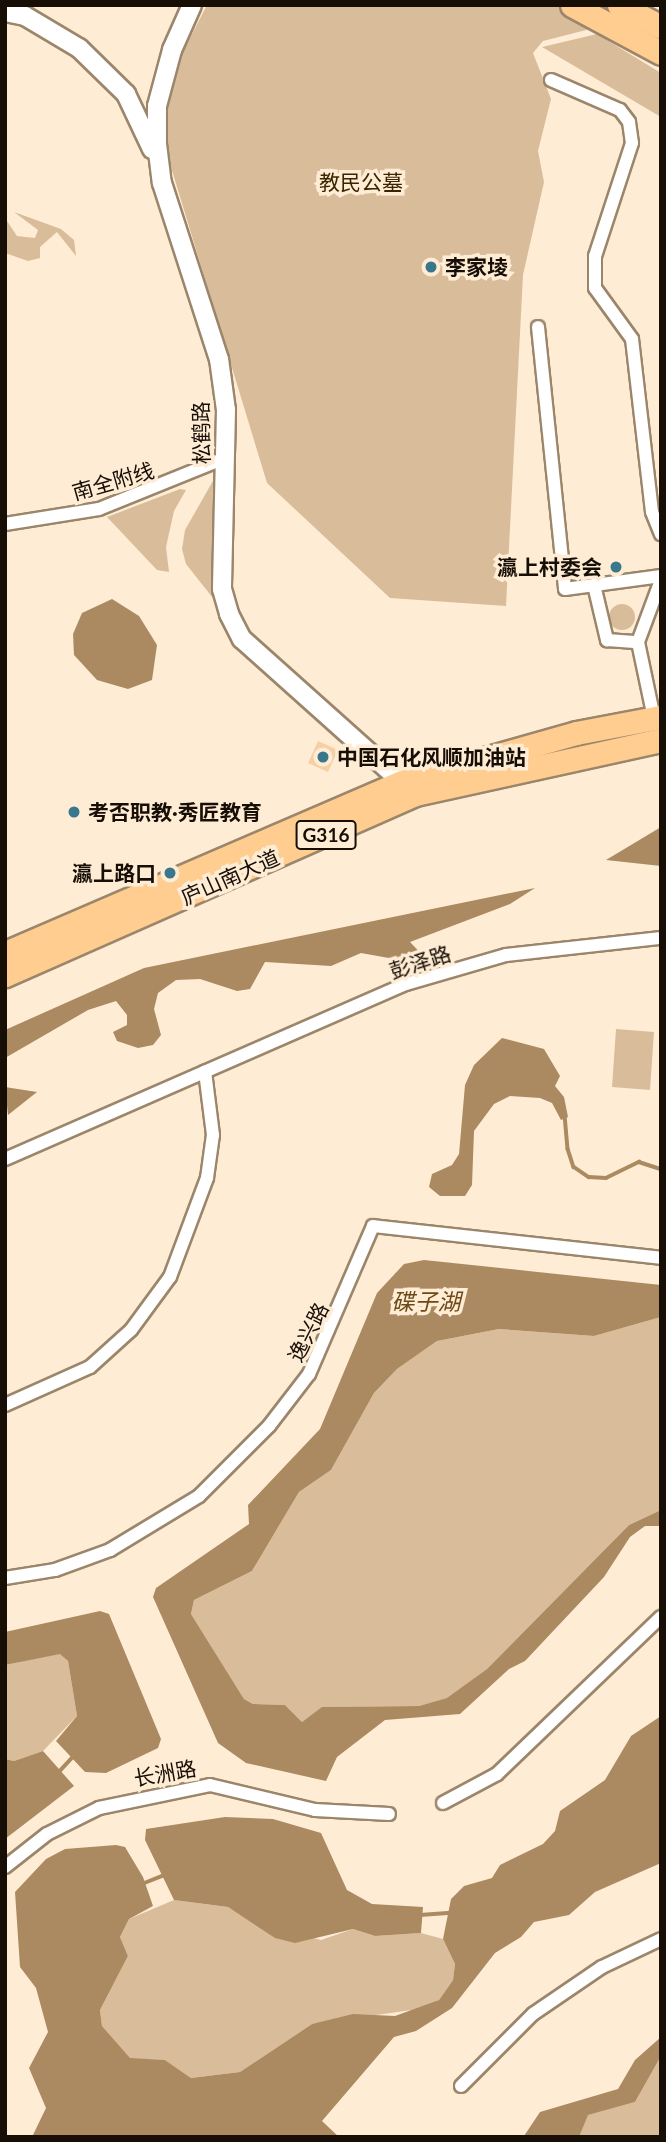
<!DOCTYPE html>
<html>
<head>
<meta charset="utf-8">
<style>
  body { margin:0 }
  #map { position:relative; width:666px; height:2142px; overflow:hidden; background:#ffecd5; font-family:Lato,"Noto Sans SC",sans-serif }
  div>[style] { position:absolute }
  .green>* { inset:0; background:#d9bd9b }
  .round { border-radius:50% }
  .water>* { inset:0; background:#ab8a61 }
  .stream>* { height:3.5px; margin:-1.75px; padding:0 1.75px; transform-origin:1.75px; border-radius:1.75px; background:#ab8a61 }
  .building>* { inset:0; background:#f4d0a4 }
  .roads { filter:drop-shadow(2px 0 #9b866b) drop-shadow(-2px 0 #9b866b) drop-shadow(0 2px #9b866b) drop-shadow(0 -2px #9b866b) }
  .street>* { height:12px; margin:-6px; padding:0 6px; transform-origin:6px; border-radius:6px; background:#fff }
  .secondary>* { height:18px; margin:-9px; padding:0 9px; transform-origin:9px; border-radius:9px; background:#fff }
  .highway>* { height:23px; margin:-11.5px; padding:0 11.5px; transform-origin:11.5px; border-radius:11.5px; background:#fecd8f }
  .dots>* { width:19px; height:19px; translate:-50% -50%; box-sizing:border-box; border:4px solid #ffecd5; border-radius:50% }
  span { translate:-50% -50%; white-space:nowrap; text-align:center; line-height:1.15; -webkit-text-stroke:7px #ffecd5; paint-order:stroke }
  .shield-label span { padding:2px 5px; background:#ffecd5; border:2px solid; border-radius:5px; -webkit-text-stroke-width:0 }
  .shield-label { font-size:19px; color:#170f06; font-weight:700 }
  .park-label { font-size:21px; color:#3b2400 }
  .poi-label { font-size:21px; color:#170f06; font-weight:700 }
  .left { translate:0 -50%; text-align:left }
  .right { translate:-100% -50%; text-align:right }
  .street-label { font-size:21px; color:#170f06 }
  .water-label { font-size:23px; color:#6c4917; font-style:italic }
  .frame { position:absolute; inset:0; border:7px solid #170f06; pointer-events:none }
</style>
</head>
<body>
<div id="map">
  <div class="green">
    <div style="clip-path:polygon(207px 5px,557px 5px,598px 27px,543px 41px,533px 53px,551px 99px,538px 151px,544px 182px,523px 275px,506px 606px,390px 598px,267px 483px,167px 154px,164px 110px,177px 63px)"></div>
    <div style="clip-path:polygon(597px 34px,661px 73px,661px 117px,542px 47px)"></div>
    <div style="clip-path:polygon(14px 212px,61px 229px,74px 240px,76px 256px,57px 232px,40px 247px,40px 258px,28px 261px,5px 253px,5px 218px,17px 236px,35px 238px,38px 230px)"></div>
    <div style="clip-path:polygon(218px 472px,220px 607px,186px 564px,182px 549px,185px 530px)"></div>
    <div style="clip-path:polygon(180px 489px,186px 490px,174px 511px,166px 547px,169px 572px,157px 570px,107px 517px)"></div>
    <div class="round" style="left:609px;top:604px;width:26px;height:26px"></div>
    <div style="clip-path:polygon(616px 1029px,654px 1032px,650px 1090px,612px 1087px)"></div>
    <div style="clip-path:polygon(661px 1317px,661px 1510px,629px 1525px,487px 1669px,448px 1698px,419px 1706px,323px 1707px,302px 1722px,285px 1705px,253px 1704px,244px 1699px,191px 1614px,194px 1600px,252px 1571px,299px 1492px,331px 1470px,374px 1393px,397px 1369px,437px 1341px,499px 1329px,594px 1336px)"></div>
    <div style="clip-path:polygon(60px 1653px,68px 1661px,77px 1716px,43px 1751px,14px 1761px,5px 1759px,5px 1665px)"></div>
    <div style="clip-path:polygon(174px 1900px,228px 1907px,250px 1921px,321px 1940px,353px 1929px,375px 1936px,421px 1933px,443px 1939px,455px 1964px,453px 1980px,439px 2000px,419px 2009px,312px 2024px,240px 2072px,191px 2078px,165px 2060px,130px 2059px,102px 2026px,100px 2010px,128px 1956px,120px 1937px,129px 1919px)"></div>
    <div style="clip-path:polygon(661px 2056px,661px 2137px,579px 2137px,587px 2115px,635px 2102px)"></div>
  </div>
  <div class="water">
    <div style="clip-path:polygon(112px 599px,139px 616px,157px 645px,152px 680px,128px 689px,97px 680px,74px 655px,73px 634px,82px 613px)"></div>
    <div style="clip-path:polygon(661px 827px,661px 866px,606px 860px)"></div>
    <div style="clip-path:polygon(535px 888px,510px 904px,410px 942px,433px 966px,361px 953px,331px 966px,265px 962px,250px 989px,237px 991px,200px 979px,176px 980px,158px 993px,154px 1009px,161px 1035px,153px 1045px,138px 1048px,117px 1041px,113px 1032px,127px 1025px,127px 1015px,116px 1001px,88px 1010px,5px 1058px,5px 1030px,144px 968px)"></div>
    <div style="clip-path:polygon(502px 1038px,544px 1049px,560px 1076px,555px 1086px,564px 1097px,568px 1117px,561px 1120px,552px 1103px,540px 1098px,510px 1096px,494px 1104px,474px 1131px,472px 1185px,465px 1196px,440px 1196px,429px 1187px,432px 1174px,452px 1165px,459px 1154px,465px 1085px,474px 1065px)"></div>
    <div style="clip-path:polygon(5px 1087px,37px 1092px,8px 1115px)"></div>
    <div style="clip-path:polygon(424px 1260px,661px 1285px,661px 1317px,594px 1336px,499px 1329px,437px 1341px,397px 1369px,374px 1393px,331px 1470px,299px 1492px,252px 1571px,194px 1600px,191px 1614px,244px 1699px,253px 1704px,285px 1705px,302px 1722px,322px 1707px,419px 1706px,447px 1698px,487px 1669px,629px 1525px,661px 1510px,661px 1526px,645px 1526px,630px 1537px,604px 1577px,525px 1661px,509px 1669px,460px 1714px,385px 1720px,337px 1757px,326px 1781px,246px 1763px,218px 1743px,153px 1597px,156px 1588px,249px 1524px,248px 1505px,320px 1429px,377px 1293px,404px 1264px)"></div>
    <div style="clip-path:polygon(100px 1611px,109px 1614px,161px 1739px,158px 1748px,106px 1773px,85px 1772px,56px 1741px,77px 1716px,68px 1661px,60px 1654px,5px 1665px,5px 1632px)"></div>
    <div style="clip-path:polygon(661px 1716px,661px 1863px,595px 1892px,569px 1915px,534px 1922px,521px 1937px,495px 1953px,452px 2008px,416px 2031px,394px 2037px,322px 2121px,339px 2137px,32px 2137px,46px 2108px,29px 2068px,48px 2032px,36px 1988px,20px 1967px,15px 1892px,46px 1859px,65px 1849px,116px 1845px,125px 1847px,143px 1877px,153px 1906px,129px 1919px,120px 1937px,128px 1956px,100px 2010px,102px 2026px,130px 2058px,165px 2060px,191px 2078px,240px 2072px,312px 2024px,353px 2014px,395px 2016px,439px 2000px,453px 1980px,455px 1964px,443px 1939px,451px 1899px,464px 1886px,492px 1878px,500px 1865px,543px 1844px,555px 1831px,560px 1811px,605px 1780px,631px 1736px)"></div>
    <div style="clip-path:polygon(43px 1751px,74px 1786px,5px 1839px,5px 1759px,14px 1761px)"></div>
    <div style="clip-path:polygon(225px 1817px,273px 1819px,321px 1833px,347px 1890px,372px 1904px,423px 1907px,421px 1933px,375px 1936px,353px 1929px,295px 1943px,275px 1938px,228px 1907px,174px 1900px,145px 1840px,146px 1829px)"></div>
    <div style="clip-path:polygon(661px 2037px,661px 2056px,635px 2102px,588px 2115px,579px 2137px,524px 2136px,540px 2112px,618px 2089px,635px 2060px)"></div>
  </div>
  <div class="stream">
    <div style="left:565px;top:1115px;width:34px;rotate:85deg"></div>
    <div style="left:568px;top:1149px;width:19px;rotate:72deg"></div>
    <div style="left:574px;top:1167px;width:18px;rotate:34deg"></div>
    <div style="left:589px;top:1177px;width:17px;rotate:3deg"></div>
    <div style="left:606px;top:1178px;width:37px;rotate:-26deg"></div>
    <div style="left:639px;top:1162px;width:23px;rotate:18deg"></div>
    <div style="left:58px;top:1773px;width:23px;rotate:-47deg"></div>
    <div style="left:142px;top:1884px;width:24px;rotate:-22deg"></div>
    <div style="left:420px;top:1915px;width:31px;rotate:-4deg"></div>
  </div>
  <div class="building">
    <div style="clip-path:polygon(318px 741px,338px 750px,328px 772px,308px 763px)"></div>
  </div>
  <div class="roads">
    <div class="street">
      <div style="left:551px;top:80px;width:75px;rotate:23.5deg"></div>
      <div style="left:620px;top:110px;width:15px;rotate:53deg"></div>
      <div style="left:629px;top:122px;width:21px;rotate:82deg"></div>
      <div style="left:632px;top:143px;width:119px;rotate:108.1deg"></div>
      <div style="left:595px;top:256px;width:32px;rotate:90deg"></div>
      <div style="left:595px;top:288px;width:63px;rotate:54deg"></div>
      <div style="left:632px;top:339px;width:174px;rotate:83.4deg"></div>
      <div style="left:652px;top:512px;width:24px;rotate:68deg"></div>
      <div style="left:538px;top:327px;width:263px;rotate:84.1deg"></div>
      <div style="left:565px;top:589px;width:97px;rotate:-7.7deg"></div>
      <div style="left:5px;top:524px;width:95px;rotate:-9.1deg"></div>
      <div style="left:99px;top:509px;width:136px;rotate:-22deg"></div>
      <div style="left:594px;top:585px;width:57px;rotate:76.7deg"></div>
      <div style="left:607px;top:640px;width:31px;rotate:4deg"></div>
      <div style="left:654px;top:718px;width:78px;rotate:-101.9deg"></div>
      <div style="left:638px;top:642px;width:66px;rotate:-69.6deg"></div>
      <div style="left:5px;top:1159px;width:438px;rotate:-23.6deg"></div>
      <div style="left:406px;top:984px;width:104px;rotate:-16.2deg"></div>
      <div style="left:506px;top:955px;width:156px;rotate:-6.3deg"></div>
      <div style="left:5px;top:1405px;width:93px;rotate:-24.1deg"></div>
      <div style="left:90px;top:1367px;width:55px;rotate:-42.1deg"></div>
      <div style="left:131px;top:1330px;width:66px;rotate:-53.7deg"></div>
      <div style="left:170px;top:1277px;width:106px;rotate:-69.5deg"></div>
      <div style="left:207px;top:1178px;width:43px;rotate:-82.1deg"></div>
      <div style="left:213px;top:1135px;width:64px;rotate:-97.2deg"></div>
      <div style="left:5px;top:1578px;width:51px;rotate:-9.1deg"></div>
      <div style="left:55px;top:1570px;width:59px;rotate:-20deg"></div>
      <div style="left:110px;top:1550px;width:104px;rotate:-31.2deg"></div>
      <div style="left:199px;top:1496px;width:99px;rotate:-45deg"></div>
      <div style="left:269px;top:1426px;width:66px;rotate:-52.4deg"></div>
      <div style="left:309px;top:1374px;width:161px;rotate:-66.6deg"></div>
      <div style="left:373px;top:1226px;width:290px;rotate:6.3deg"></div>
      <div style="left:443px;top:1803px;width:61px;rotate:-28.2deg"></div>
      <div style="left:497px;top:1774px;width:227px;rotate:-43.8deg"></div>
      <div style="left:5px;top:1867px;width:53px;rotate:-38.2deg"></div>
      <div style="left:47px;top:1834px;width:58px;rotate:-26.6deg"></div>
      <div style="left:99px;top:1808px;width:113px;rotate:-11.7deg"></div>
      <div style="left:210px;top:1785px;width:108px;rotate:13.4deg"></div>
      <div style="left:315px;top:1810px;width:74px;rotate:3.1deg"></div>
      <div style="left:461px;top:2086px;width:102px;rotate:-45deg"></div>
      <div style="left:533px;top:2014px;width:83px;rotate:-34.3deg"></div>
      <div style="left:602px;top:1967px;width:65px;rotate:-25.4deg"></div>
    </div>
    <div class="secondary">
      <div style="left:192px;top:5px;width:49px;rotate:114deg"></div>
      <div style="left:172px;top:50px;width:58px;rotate:105deg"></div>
      <div style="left:157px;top:106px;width:38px;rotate:90deg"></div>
      <div style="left:157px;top:144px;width:39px;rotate:83deg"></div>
      <div style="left:162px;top:183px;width:185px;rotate:72.1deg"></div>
      <div style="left:219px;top:359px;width:51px;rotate:82.2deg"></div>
      <div style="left:226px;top:410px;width:179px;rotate:91.3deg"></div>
      <div style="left:222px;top:589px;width:26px;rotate:74deg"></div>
      <div style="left:229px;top:614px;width:28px;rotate:63deg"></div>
      <div style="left:242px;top:639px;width:225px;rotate:41.8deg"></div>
      <div style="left:5px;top:12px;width:20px;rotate:11deg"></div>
      <div style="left:25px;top:16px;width:63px;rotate:30.7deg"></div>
      <div style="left:79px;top:48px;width:66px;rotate:44.4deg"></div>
      <div style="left:126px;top:94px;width:61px;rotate:64.7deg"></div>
    </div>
    <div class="highway">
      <div style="left:572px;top:5px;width:101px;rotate:28.3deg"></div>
      <div style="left:619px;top:5px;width:47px;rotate:27.6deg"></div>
      <div style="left:5px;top:953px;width:433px;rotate:-23.3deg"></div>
      <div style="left:403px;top:782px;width:180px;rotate:-15.8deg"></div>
      <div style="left:576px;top:733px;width:86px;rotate:-10.7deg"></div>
      <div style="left:5px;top:975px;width:448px;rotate:-23.8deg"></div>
      <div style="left:415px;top:794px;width:252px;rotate:-12.4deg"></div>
    </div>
  </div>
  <div class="dots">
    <div style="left:431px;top:267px;background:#38778c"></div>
    <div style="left:616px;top:567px;background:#38778c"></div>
    <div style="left:323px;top:757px;background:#38778c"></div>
    <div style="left:74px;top:812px;background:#38778c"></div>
    <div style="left:170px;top:873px;background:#38778c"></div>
  </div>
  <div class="shield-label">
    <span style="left:326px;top:835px">G316</span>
  </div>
  <div class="park-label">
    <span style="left:361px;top:182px">教民公墓</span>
  </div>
  <div class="poi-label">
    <span class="left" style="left:445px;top:267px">李家堎</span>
    <span class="right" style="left:602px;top:567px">瀛上村委会</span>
    <span class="left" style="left:337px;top:757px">中国石化风顺加油站</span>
    <span class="left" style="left:88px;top:812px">考否职教·秀匠教育</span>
    <span class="right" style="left:156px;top:873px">瀛上路口</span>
  </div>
  <div class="street-label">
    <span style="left:201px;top:433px;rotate:-91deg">松鹤路</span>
    <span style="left:113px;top:481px;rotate:-16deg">南全附线</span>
    <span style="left:230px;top:877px;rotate:-24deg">庐山南大道</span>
    <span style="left:420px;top:962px;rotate:-18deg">彭泽路</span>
    <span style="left:308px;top:1332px;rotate:-63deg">逸兴路</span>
    <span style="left:165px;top:1773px;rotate:-10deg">长洲路</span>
  </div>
  <div class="water-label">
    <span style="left:426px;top:1301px">碟子湖</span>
  </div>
  <div class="frame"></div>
</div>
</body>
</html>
